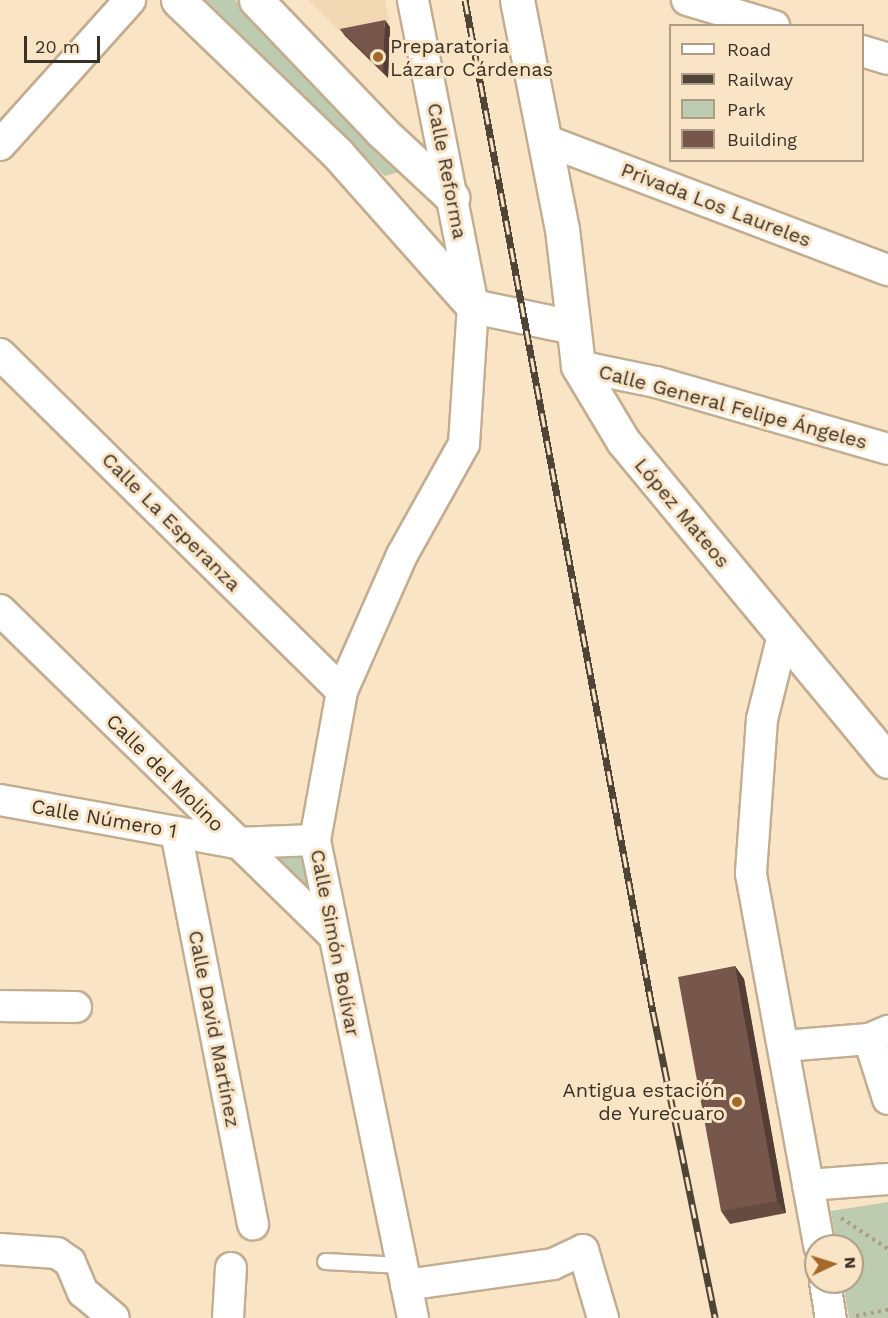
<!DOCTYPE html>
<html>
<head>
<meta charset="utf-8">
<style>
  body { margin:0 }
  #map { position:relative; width:888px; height:1318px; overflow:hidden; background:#fae4c6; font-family:"Work Sans",sans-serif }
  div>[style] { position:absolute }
  .built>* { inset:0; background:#f2d7b3 }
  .green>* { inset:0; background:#bdccb0 }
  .path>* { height:4px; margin-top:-2px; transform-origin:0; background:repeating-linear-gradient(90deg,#ad9c86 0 3px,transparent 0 7.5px) }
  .roads { filter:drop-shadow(2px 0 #c2ad91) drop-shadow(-2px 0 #c2ad91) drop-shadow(0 2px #c2ad91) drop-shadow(0 -2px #c2ad91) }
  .service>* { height:15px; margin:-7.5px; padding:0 7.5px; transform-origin:7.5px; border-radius:7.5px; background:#fff }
  .minor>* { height:30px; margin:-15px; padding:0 15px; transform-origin:15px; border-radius:15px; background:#fff }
  .tertiary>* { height:33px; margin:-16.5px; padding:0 16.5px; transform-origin:16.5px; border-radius:16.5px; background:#fff }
  .rail>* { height:7px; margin-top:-3.5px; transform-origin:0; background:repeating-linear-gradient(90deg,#fae4c6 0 14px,#4e4537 0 28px); box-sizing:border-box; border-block:2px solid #4e4537 }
  .wall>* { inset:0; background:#664b40 }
  .shaded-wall>* { inset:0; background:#533d34 }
  .building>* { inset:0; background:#77574b }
  .dots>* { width:16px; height:16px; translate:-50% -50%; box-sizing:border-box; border:3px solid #fae4c6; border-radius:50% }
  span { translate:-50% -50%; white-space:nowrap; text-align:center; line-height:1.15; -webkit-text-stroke:6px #fae4c6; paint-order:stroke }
  .poi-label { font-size:20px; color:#393125 }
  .left { translate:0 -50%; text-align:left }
  .right { translate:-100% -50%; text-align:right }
  .street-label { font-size:20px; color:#393125 }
  .legend { position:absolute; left:669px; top:24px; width:195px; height:138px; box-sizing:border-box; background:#fae4c6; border:2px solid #ad9c86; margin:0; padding:8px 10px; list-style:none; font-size:18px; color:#393125 }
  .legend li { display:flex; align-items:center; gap:12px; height:30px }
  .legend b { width:30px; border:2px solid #ad9c86 }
  .north { position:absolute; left:804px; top:1234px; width:60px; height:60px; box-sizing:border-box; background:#fae4c6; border:2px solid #ad9c86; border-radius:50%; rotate:86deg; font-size:16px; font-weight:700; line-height:24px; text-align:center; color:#393125 }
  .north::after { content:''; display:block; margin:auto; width:21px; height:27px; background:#a5682b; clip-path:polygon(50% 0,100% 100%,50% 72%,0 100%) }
  .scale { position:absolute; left:24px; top:36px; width:76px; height:27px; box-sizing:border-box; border:3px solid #393125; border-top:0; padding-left:8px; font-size:18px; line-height:21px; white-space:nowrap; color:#393125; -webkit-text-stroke:4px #fae4c6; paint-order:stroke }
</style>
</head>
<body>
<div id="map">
  <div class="built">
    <div style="clip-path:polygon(308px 0,385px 0,390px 27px,388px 78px)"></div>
  </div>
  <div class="green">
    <div style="clip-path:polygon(206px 0,235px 0,398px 154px,399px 172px,385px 176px)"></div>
    <div style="clip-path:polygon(268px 852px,306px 852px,319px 902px)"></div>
    <div style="clip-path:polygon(888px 1202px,888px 1318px,849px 1318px,843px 1282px,852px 1282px,852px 1246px,837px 1246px,831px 1211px)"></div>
  </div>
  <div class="path">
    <div style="left:841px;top:1218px;width:56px;rotate:33.4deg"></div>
    <div style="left:856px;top:1316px;width:33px;rotate:-11deg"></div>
  </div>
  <div class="roads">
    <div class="service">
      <div style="left:325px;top:1261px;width:76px;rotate:3deg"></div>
    </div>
    <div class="minor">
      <div style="left:687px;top:0;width:91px;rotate:16.6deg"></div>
      <div style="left:862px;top:51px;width:27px;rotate:17deg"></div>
      <div style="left:545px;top:140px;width:367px;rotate:20.8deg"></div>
      <div style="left:0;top:145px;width:195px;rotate:-48.1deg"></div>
      <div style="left:0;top:354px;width:480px;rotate:44.6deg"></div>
      <div style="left:578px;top:366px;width:80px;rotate:11.6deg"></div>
      <div style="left:656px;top:382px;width:241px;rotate:16.1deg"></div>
      <div style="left:0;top:610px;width:464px;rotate:44.3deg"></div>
      <div style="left:783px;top:635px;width:87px;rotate:104deg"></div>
      <div style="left:762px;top:719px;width:155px;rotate:94.1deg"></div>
      <div style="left:751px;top:874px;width:378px;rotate:79.6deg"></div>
      <div style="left:0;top:800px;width:240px;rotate:10.3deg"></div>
      <div style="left:236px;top:843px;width:79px;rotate:-2.2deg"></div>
      <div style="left:176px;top:832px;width:400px;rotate:78.9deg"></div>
      <div style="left:0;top:1006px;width:76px;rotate:0.8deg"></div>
      <div style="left:869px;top:1039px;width:63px;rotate:72.4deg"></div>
      <div style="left:784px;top:1046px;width:85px;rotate:-4.7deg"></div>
      <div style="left:869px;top:1039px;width:21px;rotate:-23deg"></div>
      <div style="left:808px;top:1185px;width:80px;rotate:-4.3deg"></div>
      <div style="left:0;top:1249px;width:57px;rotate:4deg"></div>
      <div style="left:57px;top:1253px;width:16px;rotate:35deg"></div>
      <div style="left:70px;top:1262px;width:33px;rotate:67deg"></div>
      <div style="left:83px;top:1292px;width:40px;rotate:40deg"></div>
      <div style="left:825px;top:1282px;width:36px;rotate:81deg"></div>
      <div style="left:406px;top:1285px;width:148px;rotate:-8.1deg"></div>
      <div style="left:553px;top:1264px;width:33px;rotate:-25deg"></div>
      <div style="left:583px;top:1250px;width:71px;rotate:73.6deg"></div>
      <div style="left:228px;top:1318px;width:50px;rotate:-86.6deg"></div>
      <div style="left:413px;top:1318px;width:488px;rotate:-101.6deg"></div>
      <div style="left:315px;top:840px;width:151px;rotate:-79.7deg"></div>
      <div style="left:342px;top:691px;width:149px;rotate:-66.2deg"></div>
      <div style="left:402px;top:555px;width:127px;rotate:-60.8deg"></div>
      <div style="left:464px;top:444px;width:138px;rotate:-86.3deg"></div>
      <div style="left:473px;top:306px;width:312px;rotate:-101.1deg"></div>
    </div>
    <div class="tertiary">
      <div style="left:178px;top:0;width:221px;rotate:43.9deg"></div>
      <div style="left:337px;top:153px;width:205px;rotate:48.4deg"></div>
      <div style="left:473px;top:306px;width:102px;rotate:11.9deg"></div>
      <div style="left:256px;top:0;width:182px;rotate:46.3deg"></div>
      <div style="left:382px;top:132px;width:96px;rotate:42.9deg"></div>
      <div style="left:517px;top:0;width:233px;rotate:78.9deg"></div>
      <div style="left:562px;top:229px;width:138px;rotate:83.3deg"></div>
      <div style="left:578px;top:366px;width:87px;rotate:59deg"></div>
      <div style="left:623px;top:441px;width:415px;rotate:50.4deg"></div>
    </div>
  </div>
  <div class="rail">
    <div style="left:465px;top:0;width:1029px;rotate:79.48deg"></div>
    <div style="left:653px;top:1012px;width:312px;rotate:78.5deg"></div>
  </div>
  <div class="wall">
    <div style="clip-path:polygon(390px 27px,388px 78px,345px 36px,340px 29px)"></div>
    <div style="clip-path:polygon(735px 966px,744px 979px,786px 1213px,730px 1224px,721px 1211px)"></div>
  </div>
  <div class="shaded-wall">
    <div style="clip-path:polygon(385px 20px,390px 27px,388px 78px,383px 71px)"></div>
    <div style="clip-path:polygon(735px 966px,744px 979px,786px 1213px,777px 1201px)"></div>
  </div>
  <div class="building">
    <div style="clip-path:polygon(385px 20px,383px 71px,340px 29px)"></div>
    <div style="clip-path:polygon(735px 966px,777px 1201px,721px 1211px,678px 977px)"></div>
  </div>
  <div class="dots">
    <div style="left:378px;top:57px;background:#a5682b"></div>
    <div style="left:737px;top:1102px;background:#a5682b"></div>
  </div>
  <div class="poi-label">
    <span class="left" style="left:390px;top:58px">Preparatoria<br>Lázaro Cárdenas</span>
    <span class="right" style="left:725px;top:1102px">Antigua estación<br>de Yurecuaro</span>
  </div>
  <div class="street-label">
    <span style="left:447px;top:171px;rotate:79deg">Calle Reforma</span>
    <span style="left:716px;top:205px;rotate:21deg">Privada Los Laureles</span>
    <span style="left:733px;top:407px;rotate:15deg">Calle General Felipe Ángeles</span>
    <span style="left:682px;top:513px;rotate:50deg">López Mateos</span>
    <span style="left:171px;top:522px;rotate:45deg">Calle La Esperanza</span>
    <span style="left:165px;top:773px;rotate:45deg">Calle del Molino</span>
    <span style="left:104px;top:819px;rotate:10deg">Calle Número 1</span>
    <span style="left:335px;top:943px;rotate:79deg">Calle Simón Bolívar</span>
    <span style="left:214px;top:1029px;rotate:79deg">Calle David Martínez</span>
  </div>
  <ul class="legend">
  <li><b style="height:8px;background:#fff"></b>Road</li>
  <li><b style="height:8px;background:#4e4537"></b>Railway</li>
  <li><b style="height:16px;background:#bdccb0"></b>Park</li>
  <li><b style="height:16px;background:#77574b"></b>Building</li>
  </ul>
  <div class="north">N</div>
  <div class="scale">20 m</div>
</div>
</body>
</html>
